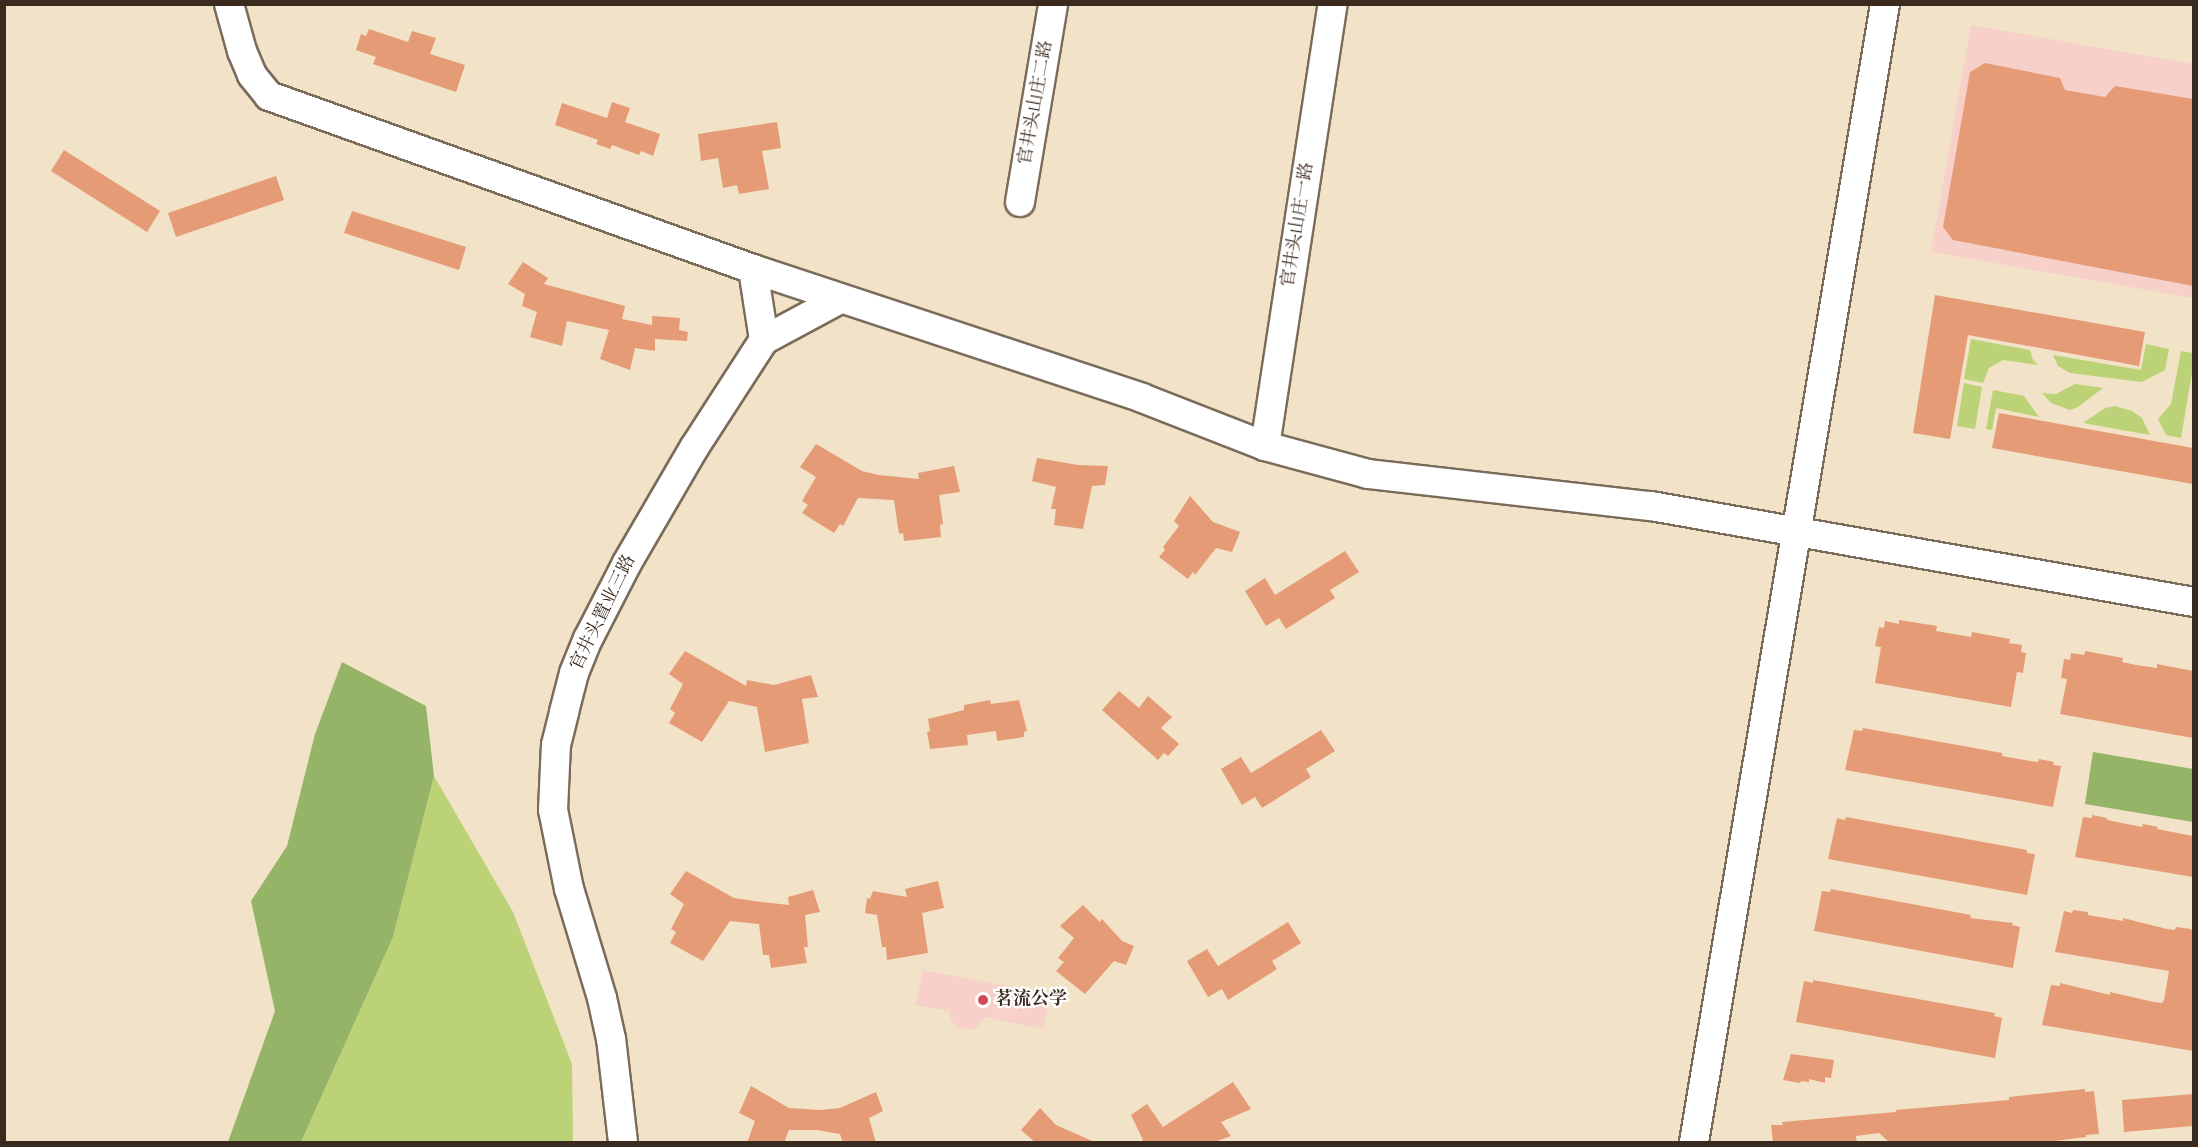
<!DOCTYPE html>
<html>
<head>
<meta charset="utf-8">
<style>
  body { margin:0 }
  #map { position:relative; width:2198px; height:1147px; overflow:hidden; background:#f2e3c8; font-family:Vollkorn,"Noto Serif SC",serif }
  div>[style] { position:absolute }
  .built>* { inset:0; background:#f7d0ca }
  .green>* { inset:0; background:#bcd276 }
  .forest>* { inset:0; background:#95b467 }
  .building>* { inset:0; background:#e59b76 }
  .roads { filter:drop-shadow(2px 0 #7b6b5a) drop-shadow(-2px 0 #7b6b5a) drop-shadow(0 2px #7b6b5a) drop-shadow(0 -2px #7b6b5a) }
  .minor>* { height:28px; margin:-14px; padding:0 14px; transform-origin:14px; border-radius:14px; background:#fff }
  .dots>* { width:16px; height:16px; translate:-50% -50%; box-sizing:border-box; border:3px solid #fff; border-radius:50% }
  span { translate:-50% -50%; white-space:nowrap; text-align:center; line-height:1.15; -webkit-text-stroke:4.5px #fff; paint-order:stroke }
  .street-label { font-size:18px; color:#3b2a1e }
  .poi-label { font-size:18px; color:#3b2a1e; font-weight:700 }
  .left { translate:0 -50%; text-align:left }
  .frame { position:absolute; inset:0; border:6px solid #3b2a1e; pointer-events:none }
</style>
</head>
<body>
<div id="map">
  <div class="built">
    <div style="clip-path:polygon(1971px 25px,2193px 64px,2193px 298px,1931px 252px)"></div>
    <div style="clip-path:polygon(923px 970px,1050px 994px,1043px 1029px,985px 1017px,974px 1030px,958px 1028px,951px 1021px,949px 1011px,915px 1005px)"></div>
  </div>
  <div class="green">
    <div style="clip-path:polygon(1971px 339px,2030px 350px,2033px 360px,2038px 365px,2003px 360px,1989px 368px,1983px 383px,1964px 379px)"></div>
    <div style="clip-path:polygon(2146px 344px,2169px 349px,2165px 370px,2142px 382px,2070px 373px,2058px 366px,2053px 355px,2141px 370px)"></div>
    <div style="clip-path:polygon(2181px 351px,2193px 353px,2194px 361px,2181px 438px,2166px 435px,2158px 419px,2171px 404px)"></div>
    <div style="clip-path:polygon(1964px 383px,1982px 387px,1975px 429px,1957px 426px)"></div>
    <div style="clip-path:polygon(2075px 384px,2103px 388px,2078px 407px,2070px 410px,2051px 403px,2042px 393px,2056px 394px)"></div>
    <div style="clip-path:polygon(1993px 390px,2024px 396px,2039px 417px,1996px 408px,1992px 430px,1986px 429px)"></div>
    <div style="clip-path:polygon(2115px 406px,2132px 411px,2142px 418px,2150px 435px,2083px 423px,2105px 408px)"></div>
    <div style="clip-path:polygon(434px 776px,513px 912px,572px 1064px,573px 1142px,301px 1142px,393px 937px)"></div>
  </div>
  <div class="forest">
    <div style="clip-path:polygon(342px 662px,426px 706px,434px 776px,393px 937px,301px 1142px,228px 1142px,275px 1011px,251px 901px,287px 846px,315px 734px)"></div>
    <div style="clip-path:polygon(2093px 752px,2193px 769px,2193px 822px,2085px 804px)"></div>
  </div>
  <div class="building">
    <div style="clip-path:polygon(369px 29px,408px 42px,412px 31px,436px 38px,430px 54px,465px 65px,456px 92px,373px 64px,376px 57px,356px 50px,361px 34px,366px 36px)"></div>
    <div style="clip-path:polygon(1985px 63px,2060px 78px,2065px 90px,2105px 97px,2115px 86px,2193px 99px,2193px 286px,1953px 240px,1943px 227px,1970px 72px)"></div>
    <div style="clip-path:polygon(612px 102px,630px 108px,625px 122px,660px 134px,653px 156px,641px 151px,639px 155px,612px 145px,610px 149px,596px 144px,598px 140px,555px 125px,562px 103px,607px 118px)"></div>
    <div style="clip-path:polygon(777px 122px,781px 148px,762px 151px,769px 189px,739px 194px,737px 185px,723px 188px,718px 158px,701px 161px,698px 134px)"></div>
    <div style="clip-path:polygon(64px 150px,160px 211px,147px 232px,51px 171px)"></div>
    <div style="clip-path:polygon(276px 176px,284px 200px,176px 237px,168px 213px)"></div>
    <div style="clip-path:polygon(352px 211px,466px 247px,459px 270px,344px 233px)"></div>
    <div style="clip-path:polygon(523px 262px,548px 278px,544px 284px,625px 306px,622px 319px,652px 325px,652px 316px,680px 318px,679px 330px,688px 332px,687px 341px,655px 339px,655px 351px,635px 348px,630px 370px,600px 359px,609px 330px,567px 321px,562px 346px,530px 337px,537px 312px,522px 306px,525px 294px,508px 284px)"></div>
    <div style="clip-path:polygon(1935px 295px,2145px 332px,2139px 366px,1968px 335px,1950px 439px,1913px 433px)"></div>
    <div style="clip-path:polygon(1999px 413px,2193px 448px,2193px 484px,1992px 448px)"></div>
    <div style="clip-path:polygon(816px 444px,862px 471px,879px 475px,919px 479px,918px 473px,954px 466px,960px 492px,939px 495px,943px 524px,940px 525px,941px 537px,904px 541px,903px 533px,899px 534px,894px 500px,858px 498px,843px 526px,840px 524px,834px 533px,802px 513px,808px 505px,802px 501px,816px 477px,800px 467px)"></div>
    <div style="clip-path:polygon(1037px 458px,1078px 465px,1108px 466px,1105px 485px,1092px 486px,1083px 529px,1054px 525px,1056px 509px,1051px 509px,1056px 487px,1032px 481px)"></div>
    <div style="clip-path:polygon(1190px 496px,1213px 522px,1240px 532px,1232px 552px,1216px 548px,1195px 575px,1193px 572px,1188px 579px,1159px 557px,1165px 550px,1163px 547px,1179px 526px,1174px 521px)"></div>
    <div style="clip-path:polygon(1345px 551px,1359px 572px,1330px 590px,1335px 598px,1286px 629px,1279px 618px,1266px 626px,1245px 591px,1265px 578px,1275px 595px)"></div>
    <div style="clip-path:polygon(1899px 620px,1937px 626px,1936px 631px,1971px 637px,1972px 632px,2010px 639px,2009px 643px,2022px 645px,2021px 652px,2026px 653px,2023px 673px,2017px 672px,2011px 707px,1875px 683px,1881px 647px,1875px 646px,1879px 627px,1884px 628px,1885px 621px,1899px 624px)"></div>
    <div style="clip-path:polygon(685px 651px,746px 686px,747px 680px,774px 685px,811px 675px,818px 697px,802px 699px,809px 743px,765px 752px,757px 707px,729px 701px,702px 742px,669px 723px,675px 713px,670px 709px,683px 684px,669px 674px)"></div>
    <div style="clip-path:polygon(2085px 651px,2123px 658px,2122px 662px,2136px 665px,2157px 668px,2157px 664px,2193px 671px,2193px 738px,2060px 714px,2067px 679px,2061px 678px,2064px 659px,2070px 660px,2071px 653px,2084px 655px)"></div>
    <div style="clip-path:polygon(1119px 691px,1139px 708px,1148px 696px,1172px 717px,1161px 728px,1179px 744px,1168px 756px,1164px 753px,1158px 760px,1102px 710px)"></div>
    <div style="clip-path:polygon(990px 700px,991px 704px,1019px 700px,1027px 731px,1024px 732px,1024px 737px,997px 741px,996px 731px,967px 735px,968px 745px,930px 749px,927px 732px,930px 731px,928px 719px,964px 710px,964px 705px)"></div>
    <div style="clip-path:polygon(1863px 728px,2002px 753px,2002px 756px,2030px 761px,2038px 762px,2039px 759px,2054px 762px,2053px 765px,2061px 766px,2053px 807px,1845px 770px,1854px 730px,1862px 731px)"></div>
    <div style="clip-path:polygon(1321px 730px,1335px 751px,1306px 769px,1311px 777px,1262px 808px,1255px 797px,1242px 805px,1221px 769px,1241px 757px,1251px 773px)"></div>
    <div style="clip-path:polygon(2092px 815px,2107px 818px,2107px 820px,2142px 827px,2143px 824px,2158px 827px,2157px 829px,2193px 836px,2193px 877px,2075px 857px,2083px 817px,2092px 818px)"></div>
    <div style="clip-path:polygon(1846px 817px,2027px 850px,2027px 853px,2035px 854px,2027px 895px,1828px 859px,1837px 818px,1845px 820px)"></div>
    <div style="clip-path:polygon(686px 871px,734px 898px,754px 901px,789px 905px,788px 897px,813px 890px,820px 912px,805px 915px,808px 947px,804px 947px,807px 963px,771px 968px,769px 955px,763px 955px,759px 924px,730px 921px,703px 961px,670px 943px,676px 932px,671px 929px,684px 904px,670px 894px)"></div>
    <div style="clip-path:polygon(938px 881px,944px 908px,922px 913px,928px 953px,887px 960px,886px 947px,882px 947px,877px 915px,865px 913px,867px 898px,870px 899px,873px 891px,907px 897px,905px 889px)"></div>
    <div style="clip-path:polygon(1831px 889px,1971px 915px,1970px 918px,2013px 923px,2012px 925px,2020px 927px,2013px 968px,1814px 931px,1822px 891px,1830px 892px)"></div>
    <div style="clip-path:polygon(1083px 905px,1100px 922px,1102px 919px,1122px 941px,1134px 946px,1126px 965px,1114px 961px,1085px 994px,1056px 971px,1064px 962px,1058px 958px,1074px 938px,1060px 926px)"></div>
    <div style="clip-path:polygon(2073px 910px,2088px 912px,2088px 915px,2123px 921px,2123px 918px,2167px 929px,2175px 930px,2176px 927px,2191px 929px,2193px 933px,2193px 1051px,2042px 1025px,2051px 985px,2060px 986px,2060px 983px,2110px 995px,2110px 992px,2154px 1002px,2162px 1003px,2164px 1000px,2169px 971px,2055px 952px,2064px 911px,2072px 913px)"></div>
    <div style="clip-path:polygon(1288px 922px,1301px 943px,1272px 961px,1277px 969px,1228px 1000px,1222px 989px,1208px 997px,1187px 961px,1207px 949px,1218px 966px)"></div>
    <div style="clip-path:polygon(1813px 980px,1995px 1013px,1994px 1016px,2002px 1018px,1995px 1058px,1796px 1022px,1804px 981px,1813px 983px)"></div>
    <div style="clip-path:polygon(1791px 1054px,1834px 1060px,1831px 1078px,1825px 1077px,1825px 1083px,1809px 1079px,1809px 1082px,1801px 1081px,1800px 1083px,1783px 1080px)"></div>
    <div style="clip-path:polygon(1233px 1082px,1251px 1109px,1221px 1122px,1231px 1136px,1212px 1143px,1139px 1143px,1143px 1140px,1131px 1115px,1147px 1104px,1163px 1127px)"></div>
    <div style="clip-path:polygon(751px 1086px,789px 1108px,820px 1110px,840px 1108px,876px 1092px,883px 1111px,869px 1118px,876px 1143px,843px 1143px,840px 1134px,817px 1130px,789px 1130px,784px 1143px,747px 1143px,755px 1121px,739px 1113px)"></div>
    <div style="clip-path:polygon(2085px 1089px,2085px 1092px,2094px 1091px,2099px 1134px,2086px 1135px,2086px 1137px,2040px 1143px,1890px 1143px,1879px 1133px,1856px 1136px,1857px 1143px,1773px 1143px,1771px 1125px,1783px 1125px,1782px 1122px,1896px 1112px,1896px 1110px,2009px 1100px,2009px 1097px)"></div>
    <div style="clip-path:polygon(2193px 1094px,2193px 1126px,2124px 1132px,2122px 1100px)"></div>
    <div style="clip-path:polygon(1040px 1108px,1056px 1125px,1097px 1143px,1036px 1143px,1021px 1130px)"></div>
  </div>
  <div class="roads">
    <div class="minor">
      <div style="left:229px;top:4px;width:49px;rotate:74.5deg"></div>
      <div style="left:242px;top:51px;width:26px;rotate:67deg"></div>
      <div style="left:252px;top:75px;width:27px;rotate:51deg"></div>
      <div style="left:269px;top:96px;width:514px;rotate:19.67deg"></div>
      <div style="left:753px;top:269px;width:410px;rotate:18.3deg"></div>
      <div style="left:1142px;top:398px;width:132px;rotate:21.3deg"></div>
      <div style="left:1265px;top:446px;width:107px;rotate:15.2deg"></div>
      <div style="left:1368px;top:474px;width:285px;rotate:6.5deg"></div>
      <div style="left:1651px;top:506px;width:551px;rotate:10.03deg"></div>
      <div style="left:1020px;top:202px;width:201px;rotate:-80.5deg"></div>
      <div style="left:753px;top:269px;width:72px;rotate:81.2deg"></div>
      <div style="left:1265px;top:446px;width:447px;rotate:-81.3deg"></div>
      <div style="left:623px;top:1142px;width:104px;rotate:-96.6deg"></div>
      <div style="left:611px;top:1039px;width:42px;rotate:-102.4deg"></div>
      <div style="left:602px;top:998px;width:114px;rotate:-106.8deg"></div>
      <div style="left:569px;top:889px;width:81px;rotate:-101.4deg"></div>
      <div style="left:553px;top:810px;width:65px;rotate:-87.4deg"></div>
      <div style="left:556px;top:745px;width:34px;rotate:-76deg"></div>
      <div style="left:564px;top:712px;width:40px;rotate:-75.6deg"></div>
      <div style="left:574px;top:673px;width:37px;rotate:-68deg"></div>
      <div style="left:588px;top:639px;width:85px;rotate:-62.8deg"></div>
      <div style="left:627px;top:563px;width:133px;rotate:-59.8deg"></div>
      <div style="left:694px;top:448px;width:129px;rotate:-57.1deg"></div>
      <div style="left:764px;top:340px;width:86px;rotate:-28.3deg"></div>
      <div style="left:1694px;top:1142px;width:1154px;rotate:-80.47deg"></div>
    </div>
  </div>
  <div class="dots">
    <div style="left:983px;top:1000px;background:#d1495b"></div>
  </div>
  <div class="street-label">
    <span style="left:1037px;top:103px;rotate:-80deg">官井头山庄二路</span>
    <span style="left:1299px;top:225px;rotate:-81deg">官井头山庄一路</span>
    <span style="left:604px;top:613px;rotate:-64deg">官井头置业三路</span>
  </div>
  <div class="poi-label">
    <span class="left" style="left:995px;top:1000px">茗流公学</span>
  </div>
  <div class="frame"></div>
</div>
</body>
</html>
